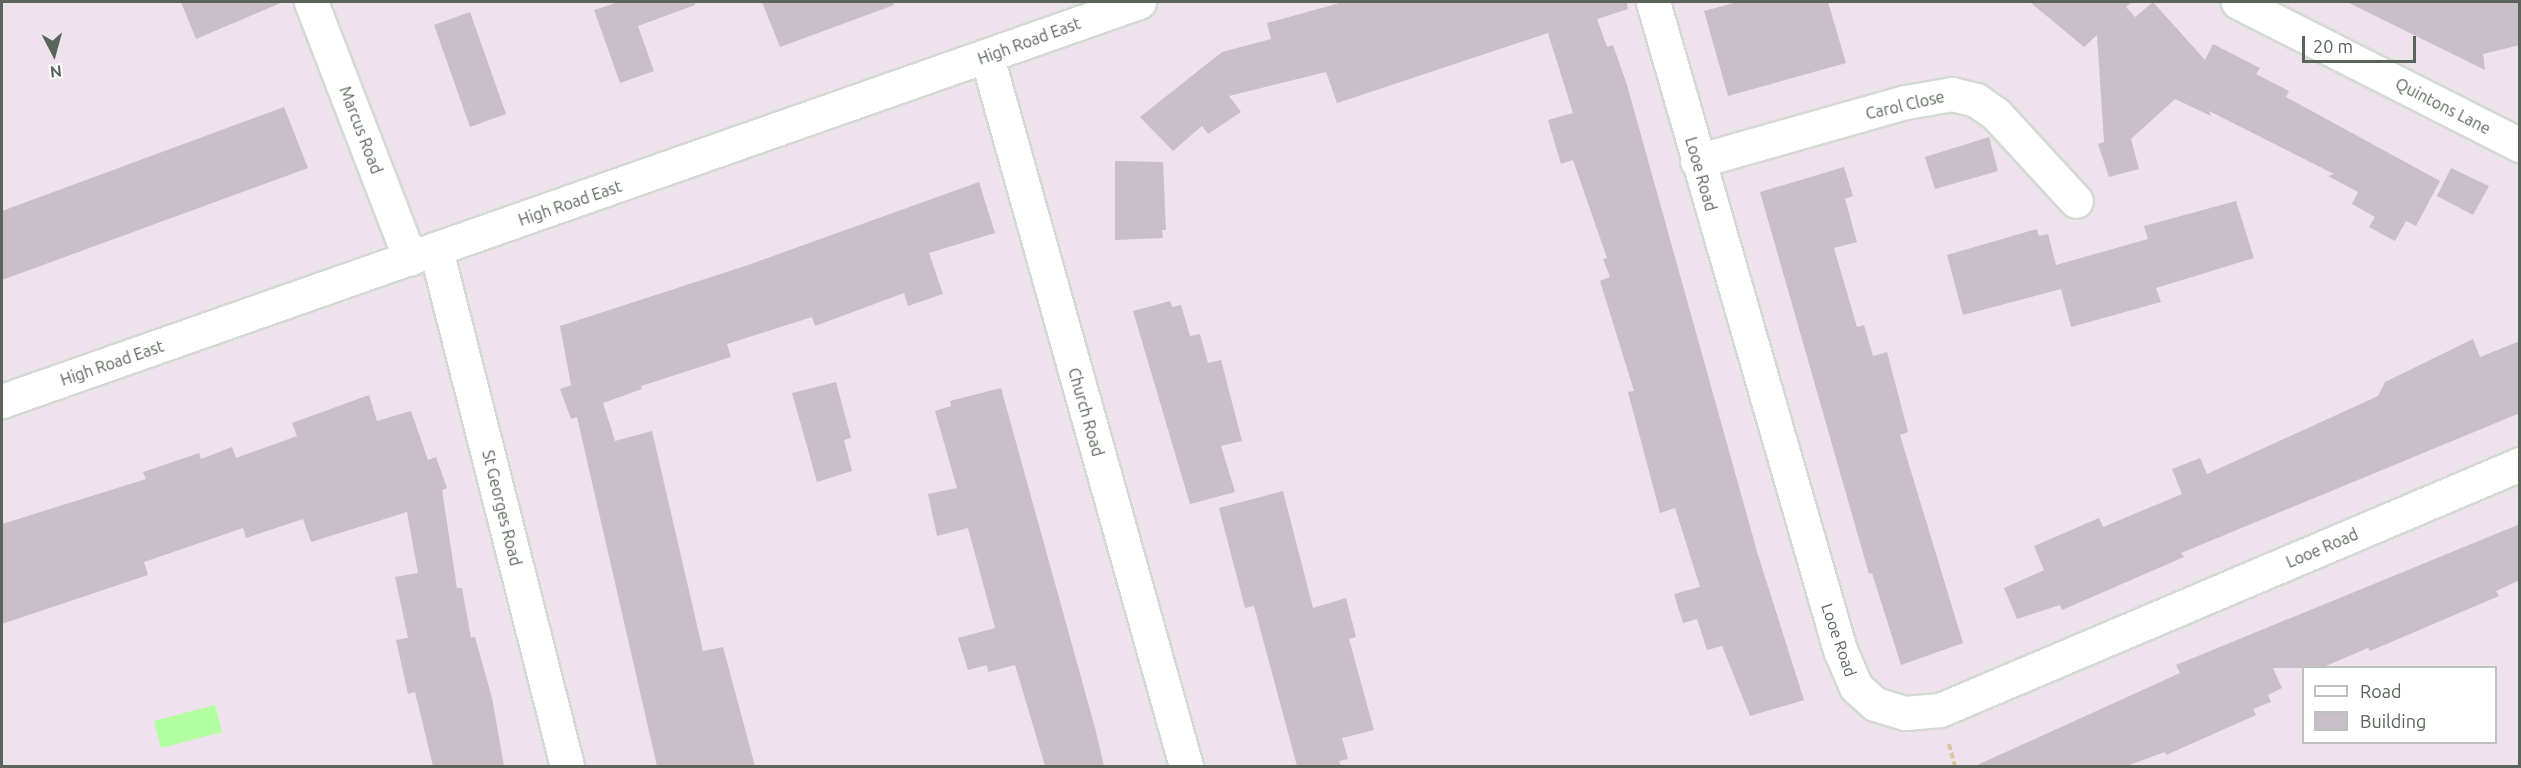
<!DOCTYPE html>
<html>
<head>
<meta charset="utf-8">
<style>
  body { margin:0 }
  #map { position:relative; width:2521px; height:768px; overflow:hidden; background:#eee2ec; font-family:Ubuntu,sans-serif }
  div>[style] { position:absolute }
  .water>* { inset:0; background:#b1ffa1 }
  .building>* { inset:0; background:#c9bfc8 }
  .path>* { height:4px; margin-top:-2px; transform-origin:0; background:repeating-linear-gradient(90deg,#dac69f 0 6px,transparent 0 9px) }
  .roads { filter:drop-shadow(2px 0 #d3dad3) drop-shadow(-2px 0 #d3dad3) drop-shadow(0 2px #d3dad3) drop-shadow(0 -2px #d3dad3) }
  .street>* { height:33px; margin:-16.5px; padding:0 16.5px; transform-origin:16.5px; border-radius:16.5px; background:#fff }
  .secondary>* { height:33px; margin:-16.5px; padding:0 16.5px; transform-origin:16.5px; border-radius:16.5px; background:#fff }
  span { translate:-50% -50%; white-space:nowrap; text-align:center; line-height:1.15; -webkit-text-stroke:4.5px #fff; paint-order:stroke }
  .street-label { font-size:16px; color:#5b645a }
  .frame { position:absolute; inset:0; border:3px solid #5b645a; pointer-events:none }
  .legend { position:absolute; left:2302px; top:666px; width:195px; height:78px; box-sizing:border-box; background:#fff; border:2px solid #bdc1bd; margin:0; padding:8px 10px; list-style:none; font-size:18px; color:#5b645a }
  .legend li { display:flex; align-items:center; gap:12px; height:30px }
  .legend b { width:30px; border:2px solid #bdc1bd }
  .north { position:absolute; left:24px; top:24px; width:60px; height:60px; -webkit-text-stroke:4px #fff; paint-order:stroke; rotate:174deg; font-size:16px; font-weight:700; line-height:24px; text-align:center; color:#5b645a }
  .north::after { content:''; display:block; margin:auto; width:21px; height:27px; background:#5b645a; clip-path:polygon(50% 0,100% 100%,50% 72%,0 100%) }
  .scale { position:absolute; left:2302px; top:36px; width:114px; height:27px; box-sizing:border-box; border:3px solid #5b645a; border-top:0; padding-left:8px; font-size:18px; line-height:21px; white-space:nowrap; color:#5b645a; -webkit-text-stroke:4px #fff; paint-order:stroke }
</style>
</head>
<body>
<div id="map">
  <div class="water">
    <div style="clip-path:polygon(215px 705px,222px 732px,161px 748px,154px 721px)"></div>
  </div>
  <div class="building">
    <div style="clip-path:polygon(181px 2px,283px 2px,196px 39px)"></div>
    <div style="clip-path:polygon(619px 2px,695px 2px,695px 5px,638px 26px,654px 71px,620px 83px,594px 10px)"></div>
    <div style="clip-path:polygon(762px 2px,893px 2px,894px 5px,780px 47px)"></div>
    <div style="clip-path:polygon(1343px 2px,1627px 2px,1628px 9px,1597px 19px,1607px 47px,1613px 45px,1627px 85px,1758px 555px,1804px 700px,1750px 716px,1722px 646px,1707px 650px,1697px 619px,1683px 623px,1674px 594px,1700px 587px,1675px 508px,1660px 513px,1628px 392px,1634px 391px,1600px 281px,1610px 277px,1603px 259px,1607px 258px,1573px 160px,1561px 164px,1548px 120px,1573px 113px,1548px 33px,1337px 103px,1326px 72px,1229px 96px,1241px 112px,1208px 134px,1202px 126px,1173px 151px,1140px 117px,1222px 52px,1271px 39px,1267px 23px)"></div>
    <div style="clip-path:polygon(1737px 2px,1828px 2px,1846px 63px,1728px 96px,1704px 11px)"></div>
    <div style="clip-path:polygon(2030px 2px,2132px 2px,2126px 7px,2135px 17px,2153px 2px,2205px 60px,2213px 44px,2260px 68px,2256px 74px,2289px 91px,2286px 97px,2440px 181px,2416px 226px,2406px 221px,2395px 241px,2369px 227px,2375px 217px,2352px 204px,2358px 192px,2328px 176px,2334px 174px,2209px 111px,2211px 116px,2175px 99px,2131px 139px,2139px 169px,2109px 177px,2098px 144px,2104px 142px,2097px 35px,2084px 47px)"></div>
    <div style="clip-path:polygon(2347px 2px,2520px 2px,2520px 45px,2483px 54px,2485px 70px)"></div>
    <div style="clip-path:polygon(470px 12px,506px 114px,470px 127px,434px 25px)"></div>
    <div style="clip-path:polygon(284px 107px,308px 168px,2px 280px,2px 211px)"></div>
    <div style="clip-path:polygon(1989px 137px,1998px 171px,1935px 189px,1925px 157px)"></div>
    <div style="clip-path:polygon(1115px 161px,1163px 162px,1166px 230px,1162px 230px,1163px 238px,1115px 240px)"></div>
    <div style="clip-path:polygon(1844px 167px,1853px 196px,1845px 199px,1857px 242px,1834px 248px,1857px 327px,1864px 325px,1873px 356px,1887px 352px,1908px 432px,1900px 435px,1963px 643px,1901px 665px,1872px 573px,1869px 574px,1760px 192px)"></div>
    <div style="clip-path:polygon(2451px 168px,2489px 186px,2473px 215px,2437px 196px)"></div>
    <div style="clip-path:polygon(979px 182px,995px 233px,929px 253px,943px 294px,908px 306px,904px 293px,815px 326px,812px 317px,727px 344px,731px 357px,641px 386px,642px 389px,603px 403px,615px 441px,652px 431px,703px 651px,723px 647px,755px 766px,657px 766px,577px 417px,571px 419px,560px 389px,571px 385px,560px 326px,748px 265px)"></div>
    <div style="clip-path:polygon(2236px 201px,2254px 258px,2156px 288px,2161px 302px,2071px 327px,2061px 289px,1963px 315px,1947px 255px,2037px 229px,2039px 236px,2048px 234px,2056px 265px,2148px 239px,2144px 226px)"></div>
    <div style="clip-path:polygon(1170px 301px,1172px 307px,1181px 305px,1190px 336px,1200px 334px,1208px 363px,1221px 360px,1242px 441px,1221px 446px,1235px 492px,1190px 504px,1133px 311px)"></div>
    <div style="clip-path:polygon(2473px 339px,2480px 357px,2520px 341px,2520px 413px,2181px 553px,2184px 557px,2062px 610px,2060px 605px,2017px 619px,2004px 588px,2044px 570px,2034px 546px,2099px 518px,2103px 527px,2182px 494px,2172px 469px,2200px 458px,2207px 474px,2378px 396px,2385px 382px)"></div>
    <div style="clip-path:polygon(836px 382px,851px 438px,844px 440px,852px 471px,817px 482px,792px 393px)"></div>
    <div style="clip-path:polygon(1001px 388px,1095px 728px,1104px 766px,1045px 766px,1015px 665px,988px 672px,987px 665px,968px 670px,958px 638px,995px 628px,968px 528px,937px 536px,928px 494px,957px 488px,935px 411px,951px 406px,950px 401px)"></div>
    <div style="clip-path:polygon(369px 395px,377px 421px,411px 411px,428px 460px,436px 457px,447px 488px,442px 490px,457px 588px,462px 588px,471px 638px,475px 637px,492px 698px,504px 766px,433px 766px,415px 692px,408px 694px,396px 640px,408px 638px,395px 577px,418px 573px,407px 512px,311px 542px,303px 519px,246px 538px,243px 528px,144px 562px,148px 575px,2px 624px,2px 524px,146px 479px,143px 472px,199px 453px,201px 459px,232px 447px,236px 458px,297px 436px,292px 423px)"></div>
    <div style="clip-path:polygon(1283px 491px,1313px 608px,1346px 598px,1356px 637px,1349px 639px,1374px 730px,1342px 738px,1348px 759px,1339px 761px,1341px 766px,1297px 766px,1254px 606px,1245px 608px,1219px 508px)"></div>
    <div style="clip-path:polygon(2520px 524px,2520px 580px,2496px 591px,2499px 596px,2370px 651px,2368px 648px,2321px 668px,2273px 668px,2282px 688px,2268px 695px,2271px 702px,2253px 709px,2256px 715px,2166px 755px,2165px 752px,2126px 766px,1975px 766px,2180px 673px,2176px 665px)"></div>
  </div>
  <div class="path">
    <div style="left:1949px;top:744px;width:23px;rotate:75deg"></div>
  </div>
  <div class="roads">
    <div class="street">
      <div style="left:311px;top:2px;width:275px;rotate:68.9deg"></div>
      <div style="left:1653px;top:2px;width:674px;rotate:73.9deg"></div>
      <div style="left:1840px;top:650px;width:40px;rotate:66.6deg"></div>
      <div style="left:1856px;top:687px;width:25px;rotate:42deg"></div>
      <div style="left:1875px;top:704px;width:31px;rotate:17deg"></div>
      <div style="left:1905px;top:713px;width:35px;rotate:-5deg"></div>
      <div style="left:1940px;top:710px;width:630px;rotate:-22.98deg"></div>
      <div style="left:2238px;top:2px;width:316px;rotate:26.9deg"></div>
      <div style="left:987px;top:57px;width:736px;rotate:74.32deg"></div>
      <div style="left:1697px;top:161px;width:217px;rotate:-15.8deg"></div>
      <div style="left:1906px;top:102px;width:47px;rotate:-9.9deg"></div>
      <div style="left:1952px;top:94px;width:25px;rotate:14deg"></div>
      <div style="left:1976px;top:100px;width:24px;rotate:35deg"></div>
      <div style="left:1996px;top:114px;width:118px;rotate:47.4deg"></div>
      <div style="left:436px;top:250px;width:532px;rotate:75.75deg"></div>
    </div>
    <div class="secondary">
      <div style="left:2px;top:401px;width:1205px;rotate:-19.34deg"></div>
    </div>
  </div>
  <div class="street-label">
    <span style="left:1029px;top:41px;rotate:-20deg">High Road East</span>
    <span style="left:1905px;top:105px;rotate:-13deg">Carol Close</span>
    <span style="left:2443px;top:106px;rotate:27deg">Quintons Lane</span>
    <span style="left:361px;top:130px;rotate:69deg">Marcus Road</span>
    <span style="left:1701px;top:174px;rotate:74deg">Looe Road</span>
    <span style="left:570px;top:203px;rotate:-19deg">High Road East</span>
    <span style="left:112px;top:363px;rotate:-19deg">High Road East</span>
    <span style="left:1086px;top:412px;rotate:74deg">Church Road</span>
    <span style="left:502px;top:508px;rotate:76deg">St Georges Road</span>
    <span style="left:2322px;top:548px;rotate:-23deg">Looe Road</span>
    <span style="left:1839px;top:640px;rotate:71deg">Looe Road</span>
  </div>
  <div class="frame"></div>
  <ul class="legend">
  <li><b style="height:8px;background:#fff"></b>Road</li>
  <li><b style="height:16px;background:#c9bfc8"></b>Building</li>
  </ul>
  <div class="north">N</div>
  <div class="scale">20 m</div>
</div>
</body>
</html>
